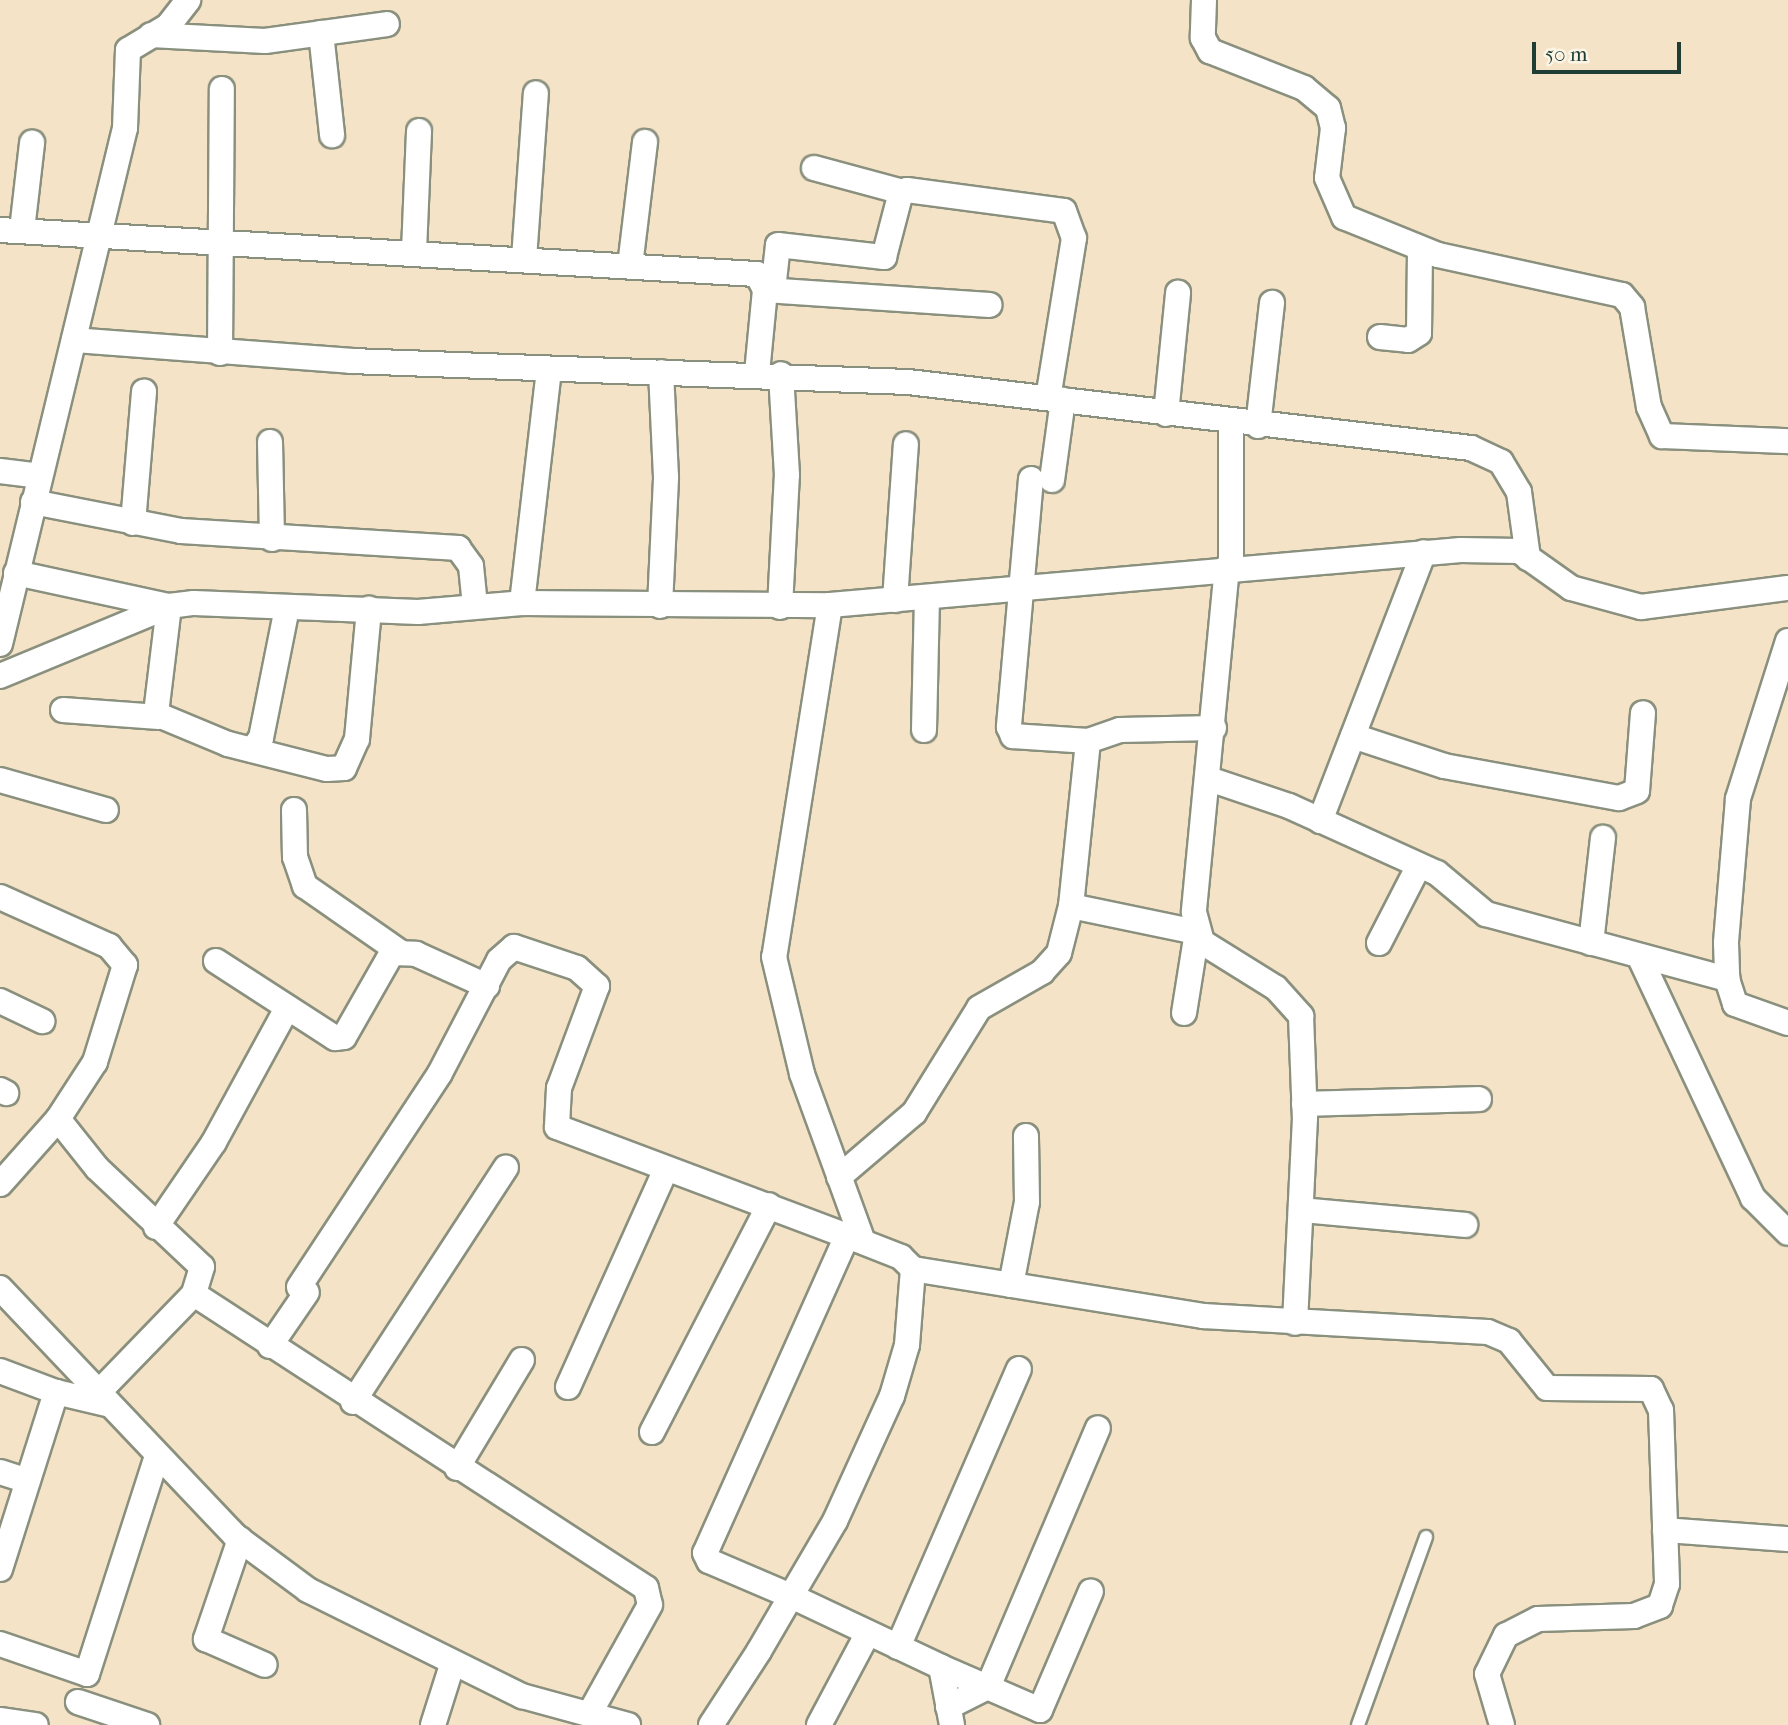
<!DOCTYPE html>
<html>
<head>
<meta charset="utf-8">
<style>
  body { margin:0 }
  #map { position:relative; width:1788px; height:1725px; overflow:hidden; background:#f4e3c7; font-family:"IM FELL French Canon",serif }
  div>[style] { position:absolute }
  .roads { filter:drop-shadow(2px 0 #8a907e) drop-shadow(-2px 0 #8a907e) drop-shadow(0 2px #8a907e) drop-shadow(0 -2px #8a907e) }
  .lane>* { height:12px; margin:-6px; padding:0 6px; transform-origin:6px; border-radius:6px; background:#fff }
  .street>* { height:24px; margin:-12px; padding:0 12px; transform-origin:12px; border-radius:12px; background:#fff }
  span { translate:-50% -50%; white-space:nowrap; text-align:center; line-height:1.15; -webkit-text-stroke:5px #fcf5e5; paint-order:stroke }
  .scale { position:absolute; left:1532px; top:42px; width:149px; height:32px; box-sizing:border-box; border:4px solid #1f3d34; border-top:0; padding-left:9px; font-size:21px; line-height:24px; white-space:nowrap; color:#1f3d34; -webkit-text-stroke:5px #fcf5e5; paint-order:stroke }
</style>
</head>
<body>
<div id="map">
  <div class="roads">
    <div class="lane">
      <div style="left:1358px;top:1725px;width:200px;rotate:-70.1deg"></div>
    </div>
    <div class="street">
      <div style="left:1204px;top:0;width:38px;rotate:92deg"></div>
      <div style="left:1203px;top:38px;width:15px;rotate:62deg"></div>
      <div style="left:1210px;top:51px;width:101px;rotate:21.5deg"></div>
      <div style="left:1304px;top:88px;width:31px;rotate:40deg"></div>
      <div style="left:1328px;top:108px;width:21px;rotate:76deg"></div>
      <div style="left:1333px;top:128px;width:50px;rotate:96.8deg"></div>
      <div style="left:1327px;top:178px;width:43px;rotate:66.4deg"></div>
      <div style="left:1344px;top:217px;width:101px;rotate:22deg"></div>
      <div style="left:1438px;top:255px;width:188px;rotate:12.3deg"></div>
      <div style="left:1622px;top:295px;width:16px;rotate:50deg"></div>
      <div style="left:1632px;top:307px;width:101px;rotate:80.4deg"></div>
      <div style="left:1649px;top:407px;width:32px;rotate:66deg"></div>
      <div style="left:1662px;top:436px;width:126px;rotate:2.3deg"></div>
      <div style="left:321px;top:33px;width:103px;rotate:83.8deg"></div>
      <div style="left:151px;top:35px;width:114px;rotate:3deg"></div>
      <div style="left:265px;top:41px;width:123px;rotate:-7.9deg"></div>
      <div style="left:814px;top:168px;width:92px;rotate:15.1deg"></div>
      <div style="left:0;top:230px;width:758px;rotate:3.33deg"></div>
      <div style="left:757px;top:274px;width:18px;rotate:63deg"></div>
      <div style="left:765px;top:290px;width:83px;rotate:95.5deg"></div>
      <div style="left:22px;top:230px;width:88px;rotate:-83.4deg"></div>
      <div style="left:414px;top:251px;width:120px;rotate:-87.6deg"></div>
      <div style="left:524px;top:259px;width:166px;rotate:-85.9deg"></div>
      <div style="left:630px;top:266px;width:125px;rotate:-83.1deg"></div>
      <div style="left:765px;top:290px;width:225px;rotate:3.8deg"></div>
      <div style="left:773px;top:290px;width:45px;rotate:-83.7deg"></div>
      <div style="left:778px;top:245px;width:107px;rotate:6.5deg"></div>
      <div style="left:884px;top:257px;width:63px;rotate:-75.3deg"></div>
      <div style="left:900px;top:196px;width:9px;rotate:-41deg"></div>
      <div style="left:907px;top:190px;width:158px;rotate:7.6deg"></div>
      <div style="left:1064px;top:211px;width:29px;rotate:70deg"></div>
      <div style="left:1074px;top:238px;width:162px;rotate:99.2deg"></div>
      <div style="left:1380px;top:337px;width:28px;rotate:6deg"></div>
      <div style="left:1408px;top:340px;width:13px;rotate:-32deg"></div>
      <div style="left:1419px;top:333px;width:84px;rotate:-89.3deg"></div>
      <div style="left:74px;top:340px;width:278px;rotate:4.3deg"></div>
      <div style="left:351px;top:361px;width:557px;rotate:2.16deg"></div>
      <div style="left:908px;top:382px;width:567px;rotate:6.69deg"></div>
      <div style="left:1471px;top:448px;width:33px;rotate:25deg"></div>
      <div style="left:1501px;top:462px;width:35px;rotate:59deg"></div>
      <div style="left:1519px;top:492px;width:67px;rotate:82.2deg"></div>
      <div style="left:220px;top:353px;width:264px;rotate:-89.6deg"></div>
      <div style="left:1166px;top:414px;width:122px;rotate:-84.3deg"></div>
      <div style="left:1258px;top:426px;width:124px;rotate:-83.5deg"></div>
      <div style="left:270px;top:442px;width:97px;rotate:88.8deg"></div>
      <div style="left:0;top:471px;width:39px;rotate:7deg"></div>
      <div style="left:1031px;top:479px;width:249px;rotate:95.1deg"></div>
      <div style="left:1009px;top:727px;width:10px;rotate:66deg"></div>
      <div style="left:1013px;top:736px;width:75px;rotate:3.8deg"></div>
      <div style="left:1052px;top:480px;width:81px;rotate:-82.2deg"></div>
      <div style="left:33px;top:502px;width:151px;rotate:11.1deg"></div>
      <div style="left:181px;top:531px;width:278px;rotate:3.5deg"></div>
      <div style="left:458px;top:548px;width:22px;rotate:54deg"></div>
      <div style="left:471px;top:566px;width:40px;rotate:84.3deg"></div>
      <div style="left:133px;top:523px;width:132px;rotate:-85.2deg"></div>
      <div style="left:1227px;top:567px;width:347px;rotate:95.5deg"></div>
      <div style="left:1194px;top:912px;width:31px;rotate:75deg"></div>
      <div style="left:1202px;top:942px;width:87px;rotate:31.9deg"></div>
      <div style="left:1276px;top:988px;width:38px;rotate:48deg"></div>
      <div style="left:1301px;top:1016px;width:102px;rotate:87.8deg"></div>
      <div style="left:1305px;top:1118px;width:205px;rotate:92.8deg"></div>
      <div style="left:1231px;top:567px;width:145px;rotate:-90deg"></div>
      <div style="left:16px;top:573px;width:157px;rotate:12.2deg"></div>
      <div style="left:169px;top:606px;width:109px;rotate:96.9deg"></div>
      <div style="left:156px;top:714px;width:78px;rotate:22.6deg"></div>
      <div style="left:228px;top:744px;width:102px;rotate:14.2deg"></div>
      <div style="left:327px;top:769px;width:17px;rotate:-3deg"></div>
      <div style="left:344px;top:768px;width:32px;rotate:-66deg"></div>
      <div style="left:357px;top:739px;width:131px;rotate:-84.7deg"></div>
      <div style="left:895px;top:600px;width:156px;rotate:-86deg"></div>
      <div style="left:522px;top:603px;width:235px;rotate:-83.4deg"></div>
      <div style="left:830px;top:605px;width:356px;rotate:99deg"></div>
      <div style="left:774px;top:957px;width:120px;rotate:76.5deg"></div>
      <div style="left:802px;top:1074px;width:176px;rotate:70deg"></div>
      <div style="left:660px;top:606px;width:129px;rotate:-87.3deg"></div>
      <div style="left:666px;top:477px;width:105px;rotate:-92.7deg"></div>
      <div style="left:780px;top:607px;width:132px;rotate:-87deg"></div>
      <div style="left:787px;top:475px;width:101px;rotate:-93.4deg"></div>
      <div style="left:1788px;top:641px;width:166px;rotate:107.6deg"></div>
      <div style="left:1738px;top:799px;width:144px;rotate:94.8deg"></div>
      <div style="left:1726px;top:943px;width:36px;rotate:88deg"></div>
      <div style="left:1727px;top:979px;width:26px;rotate:72deg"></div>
      <div style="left:1735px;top:1004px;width:56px;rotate:19.7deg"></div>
      <div style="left:0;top:644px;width:531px;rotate:-76.38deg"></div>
      <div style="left:125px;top:128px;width:78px;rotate:-87.8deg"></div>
      <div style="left:128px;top:50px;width:47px;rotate:-31deg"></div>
      <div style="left:168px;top:26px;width:33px;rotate:-52deg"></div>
      <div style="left:0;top:676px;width:183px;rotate:-22.5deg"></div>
      <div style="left:169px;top:606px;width:25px;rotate:-7deg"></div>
      <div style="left:194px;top:603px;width:224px;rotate:2.3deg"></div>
      <div style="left:418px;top:612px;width:104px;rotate:-4.9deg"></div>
      <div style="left:522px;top:603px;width:308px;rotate:0.4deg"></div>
      <div style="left:830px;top:605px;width:633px;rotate:-4.98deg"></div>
      <div style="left:1461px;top:550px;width:58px;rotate:1deg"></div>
      <div style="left:1519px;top:551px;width:64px;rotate:35.4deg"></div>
      <div style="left:1571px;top:588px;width:73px;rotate:15.2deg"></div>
      <div style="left:1641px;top:607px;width:148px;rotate:-7.4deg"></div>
      <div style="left:63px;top:710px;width:96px;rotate:4.2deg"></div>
      <div style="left:924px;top:730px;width:132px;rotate:-88.7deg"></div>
      <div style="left:1353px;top:736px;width:96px;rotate:18.2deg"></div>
      <div style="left:1444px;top:766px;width:178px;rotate:10.4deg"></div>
      <div style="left:1619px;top:798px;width:19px;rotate:-21deg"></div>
      <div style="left:1637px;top:791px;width:78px;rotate:-85.6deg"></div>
      <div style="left:252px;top:750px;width:15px;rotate:-53deg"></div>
      <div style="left:261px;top:738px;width:127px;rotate:-78.7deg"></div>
      <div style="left:1209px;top:779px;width:84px;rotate:18.6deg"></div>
      <div style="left:1289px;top:806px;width:162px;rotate:24.4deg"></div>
      <div style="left:1437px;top:873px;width:64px;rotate:39.9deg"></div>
      <div style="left:1486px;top:914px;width:250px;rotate:15.1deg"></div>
      <div style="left:0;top:780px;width:110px;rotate:15.8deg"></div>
      <div style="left:294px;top:810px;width:47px;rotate:88.8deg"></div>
      <div style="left:295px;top:857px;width:31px;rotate:71deg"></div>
      <div style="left:305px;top:886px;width:116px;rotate:34.8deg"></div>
      <div style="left:1320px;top:821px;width:288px;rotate:-68.9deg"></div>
      <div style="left:0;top:897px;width:120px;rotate:24.2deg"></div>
      <div style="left:109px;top:946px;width:25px;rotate:50deg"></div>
      <div style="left:125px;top:965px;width:102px;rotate:107.2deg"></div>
      <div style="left:95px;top:1062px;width:68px;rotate:123deg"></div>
      <div style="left:58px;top:1119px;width:87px;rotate:131.7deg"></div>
      <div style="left:1071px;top:906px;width:129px;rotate:11.7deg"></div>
      <div style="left:1197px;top:932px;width:82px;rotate:99.1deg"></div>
      <div style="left:1379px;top:943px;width:85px;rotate:-62.8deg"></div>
      <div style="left:1591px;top:943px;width:106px;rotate:-83.5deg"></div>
      <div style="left:1641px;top:960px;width:263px;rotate:64.8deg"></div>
      <div style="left:1753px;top:1198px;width:49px;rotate:45deg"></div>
      <div style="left:216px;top:961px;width:142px;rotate:32.9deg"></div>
      <div style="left:335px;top:1038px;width:9px;rotate:-6deg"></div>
      <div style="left:344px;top:1037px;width:97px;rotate:-60.3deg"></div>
      <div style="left:392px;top:953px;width:24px;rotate:2deg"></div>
      <div style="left:416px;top:954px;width:78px;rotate:24.3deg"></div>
      <div style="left:0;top:1001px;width:47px;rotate:25.5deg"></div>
      <div style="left:0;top:1090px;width:7px;rotate:27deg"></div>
      <div style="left:1304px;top:1104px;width:175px;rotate:-1.6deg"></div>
      <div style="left:58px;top:1119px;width:63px;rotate:51.5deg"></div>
      <div style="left:97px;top:1168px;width:144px;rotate:43.3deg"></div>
      <div style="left:202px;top:1267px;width:28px;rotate:107deg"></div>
      <div style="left:194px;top:1294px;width:539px;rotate:33.04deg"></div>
      <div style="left:646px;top:1588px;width:17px;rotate:77deg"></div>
      <div style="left:650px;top:1605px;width:121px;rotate:119.1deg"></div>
      <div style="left:839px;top:1177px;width:99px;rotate:-40.5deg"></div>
      <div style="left:914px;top:1113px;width:123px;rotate:-58.2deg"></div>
      <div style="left:979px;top:1008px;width:73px;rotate:-29.7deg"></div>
      <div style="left:1042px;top:972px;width:25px;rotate:-48deg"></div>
      <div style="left:1059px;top:953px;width:49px;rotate:-75.7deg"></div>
      <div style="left:1071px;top:906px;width:166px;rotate:-84.1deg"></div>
      <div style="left:1088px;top:741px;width:34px;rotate:-19deg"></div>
      <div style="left:1120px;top:730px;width:94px;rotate:-1.2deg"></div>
      <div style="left:1301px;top:1210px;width:165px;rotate:5.2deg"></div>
      <div style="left:156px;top:1227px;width:103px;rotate:-55.7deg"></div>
      <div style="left:214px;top:1142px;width:153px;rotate:-61.4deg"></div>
      <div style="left:913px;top:1269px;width:294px;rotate:9.2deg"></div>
      <div style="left:1203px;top:1316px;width:285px;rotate:3.2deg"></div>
      <div style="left:1488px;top:1332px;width:23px;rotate:23deg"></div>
      <div style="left:1509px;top:1341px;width:60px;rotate:51deg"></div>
      <div style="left:1547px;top:1388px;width:104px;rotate:0.6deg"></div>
      <div style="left:1651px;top:1389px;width:23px;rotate:65deg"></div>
      <div style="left:1661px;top:1410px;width:174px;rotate:88deg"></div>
      <div style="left:1667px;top:1584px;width:23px;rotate:108deg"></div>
      <div style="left:1660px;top:1606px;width:28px;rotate:159deg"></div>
      <div style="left:1634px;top:1616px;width:96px;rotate:178.2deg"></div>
      <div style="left:1538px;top:1619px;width:36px;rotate:153deg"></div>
      <div style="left:1506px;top:1635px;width:43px;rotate:116deg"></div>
      <div style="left:1487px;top:1674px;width:53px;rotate:73.6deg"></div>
      <div style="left:1011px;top:1285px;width:85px;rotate:-79.1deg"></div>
      <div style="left:1027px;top:1202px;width:66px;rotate:-90.9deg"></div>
      <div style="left:299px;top:1287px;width:256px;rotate:-56.6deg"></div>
      <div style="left:440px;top:1073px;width:127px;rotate:-62.4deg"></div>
      <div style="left:499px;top:960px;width:20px;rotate:-41deg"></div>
      <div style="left:514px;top:947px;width:66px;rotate:18.4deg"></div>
      <div style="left:577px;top:968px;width:27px;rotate:42deg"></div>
      <div style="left:597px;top:986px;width:109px;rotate:110.4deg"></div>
      <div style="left:559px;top:1088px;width:39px;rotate:93deg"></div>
      <div style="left:557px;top:1127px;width:310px;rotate:20.6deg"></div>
      <div style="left:0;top:1288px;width:342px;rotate:46.5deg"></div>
      <div style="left:235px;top:1536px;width:91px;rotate:36.5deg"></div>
      <div style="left:308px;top:1590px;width:239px;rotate:26.4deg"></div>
      <div style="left:522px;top:1696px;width:110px;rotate:15.3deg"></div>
      <div style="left:270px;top:1346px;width:65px;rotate:-55.6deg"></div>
      <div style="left:0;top:1371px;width:60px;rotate:20.6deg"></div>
      <div style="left:568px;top:1387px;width:237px;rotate:-65.8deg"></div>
      <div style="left:97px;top:1394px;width:139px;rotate:-45.9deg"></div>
      <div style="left:353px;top:1402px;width:280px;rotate:-56.9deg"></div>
      <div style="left:652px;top:1432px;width:255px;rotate:-62.7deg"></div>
      <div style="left:457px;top:1468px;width:126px;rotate:-59deg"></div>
      <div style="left:0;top:1472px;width:29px;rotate:18deg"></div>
      <div style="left:1665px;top:1530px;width:123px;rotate:4.2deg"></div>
      <div style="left:240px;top:1539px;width:106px;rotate:108.8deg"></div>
      <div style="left:206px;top:1639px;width:64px;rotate:23.8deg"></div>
      <div style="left:0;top:1569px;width:186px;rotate:-72.4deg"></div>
      <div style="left:56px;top:1392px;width:51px;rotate:13.5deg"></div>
      <div style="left:0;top:1644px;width:92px;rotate:19deg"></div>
      <div style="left:87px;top:1674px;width:229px;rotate:-72.2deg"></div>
      <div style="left:898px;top:1647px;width:303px;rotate:-66.5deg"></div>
      <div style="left:78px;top:1702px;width:73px;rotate:18.4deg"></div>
      <div style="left:948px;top:1707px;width:45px;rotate:-26.6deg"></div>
      <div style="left:988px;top:1687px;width:281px;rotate:-67deg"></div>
      <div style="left:0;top:1720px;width:36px;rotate:8deg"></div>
      <div style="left:433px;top:1725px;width:63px;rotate:-72.4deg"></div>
      <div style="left:711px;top:1725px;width:88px;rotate:-57deg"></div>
      <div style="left:759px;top:1651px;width:64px;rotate:-59.8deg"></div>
      <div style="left:791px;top:1596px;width:87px;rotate:-59.6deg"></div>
      <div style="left:835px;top:1521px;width:137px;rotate:-65.5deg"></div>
      <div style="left:892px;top:1396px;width:53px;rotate:-73.6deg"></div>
      <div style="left:907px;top:1345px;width:76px;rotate:-85.5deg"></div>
      <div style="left:913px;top:1269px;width:17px;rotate:-135deg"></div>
      <div style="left:901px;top:1257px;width:58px;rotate:-158.7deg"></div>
      <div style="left:847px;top:1236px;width:347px;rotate:114.1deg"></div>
      <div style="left:705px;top:1553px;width:9px;rotate:63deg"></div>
      <div style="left:709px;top:1561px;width:89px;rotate:23.1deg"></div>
      <div style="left:791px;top:1596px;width:166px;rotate:25.3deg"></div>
      <div style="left:819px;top:1725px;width:104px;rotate:-62deg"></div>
      <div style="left:952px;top:1725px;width:59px;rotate:-100.7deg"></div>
      <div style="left:941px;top:1667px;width:108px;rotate:23.5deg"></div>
      <div style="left:1040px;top:1710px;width:129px;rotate:-66.8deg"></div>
    </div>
  </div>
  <div class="scale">50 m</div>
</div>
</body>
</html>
